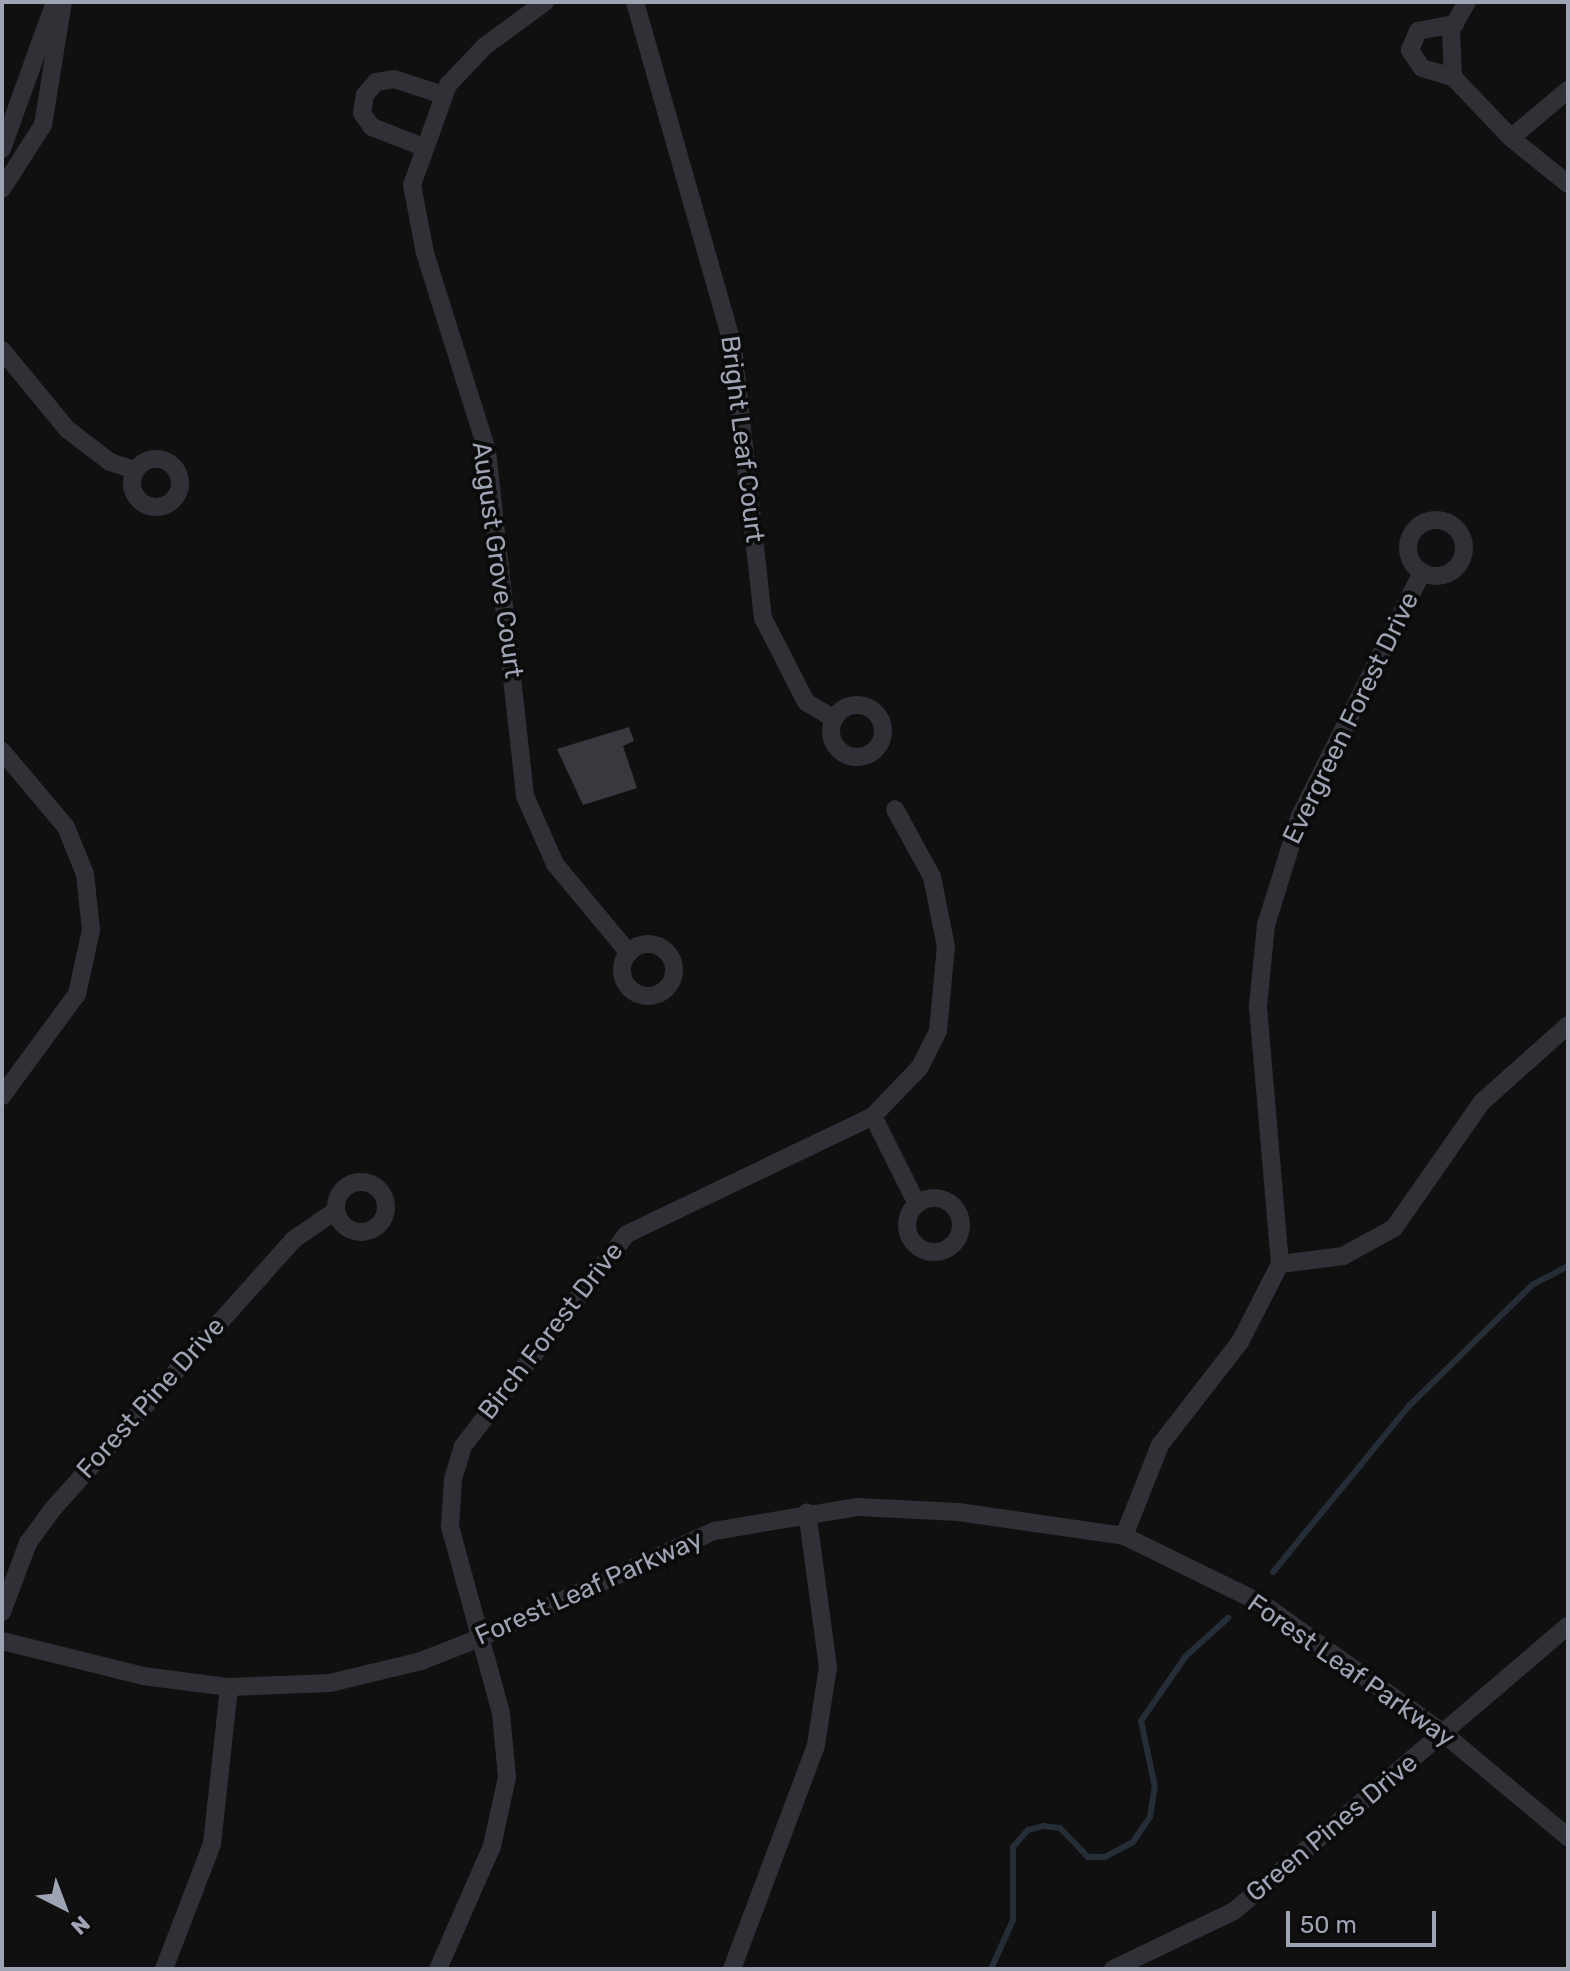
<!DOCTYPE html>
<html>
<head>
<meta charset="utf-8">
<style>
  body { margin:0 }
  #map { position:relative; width:1570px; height:1971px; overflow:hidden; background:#101011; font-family:Rubik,sans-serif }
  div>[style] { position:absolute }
  .stream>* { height:6px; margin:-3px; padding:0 3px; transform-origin:3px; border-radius:3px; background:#252d36 }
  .building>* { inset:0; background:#39383e }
  .minor>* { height:18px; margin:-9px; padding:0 9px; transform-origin:9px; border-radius:9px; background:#303137 }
  .minor>.ring { margin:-9px; padding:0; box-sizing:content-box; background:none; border:18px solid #303137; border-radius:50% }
  span { translate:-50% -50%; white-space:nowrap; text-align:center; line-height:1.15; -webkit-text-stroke:8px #0b0b0c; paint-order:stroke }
  .street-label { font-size:26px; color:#9fa4b4 }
  .frame { position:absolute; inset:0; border:4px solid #9fa4b4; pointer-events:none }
  .north { position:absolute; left:24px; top:1867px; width:80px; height:80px; -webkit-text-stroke:6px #0b0b0c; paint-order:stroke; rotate:138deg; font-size:22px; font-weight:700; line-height:32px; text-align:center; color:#9fa4b4 }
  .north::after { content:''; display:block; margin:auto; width:28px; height:36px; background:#9fa4b4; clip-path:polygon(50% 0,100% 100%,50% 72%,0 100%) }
  .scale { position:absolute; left:1286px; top:1911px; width:150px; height:36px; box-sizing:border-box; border:4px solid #9fa4b4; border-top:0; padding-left:10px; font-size:24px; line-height:28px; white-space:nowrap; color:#9fa4b4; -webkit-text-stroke:6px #0b0b0c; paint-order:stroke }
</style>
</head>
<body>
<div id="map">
  <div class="stream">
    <div style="left:1273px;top:1572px;width:213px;rotate:-50.7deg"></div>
    <div style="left:1408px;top:1407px;width:174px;rotate:-44.5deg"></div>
    <div style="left:1532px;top:1285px;width:41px;rotate:-27.8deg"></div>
    <div style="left:991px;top:1969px;width:54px;rotate:-65.8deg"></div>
    <div style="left:1013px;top:1920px;width:73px;rotate:-90deg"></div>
    <div style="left:1013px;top:1847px;width:23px;rotate:-49deg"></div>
    <div style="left:1028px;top:1830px;width:16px;rotate:-14deg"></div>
    <div style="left:1044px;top:1826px;width:16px;rotate:7deg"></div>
    <div style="left:1060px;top:1828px;width:40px;rotate:46deg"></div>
    <div style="left:1088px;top:1857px;width:17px"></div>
    <div style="left:1105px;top:1857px;width:32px;rotate:-28deg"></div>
    <div style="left:1133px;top:1842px;width:30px;rotate:-56deg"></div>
    <div style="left:1150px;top:1817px;width:30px;rotate:-81deg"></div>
    <div style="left:1155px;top:1787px;width:67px;rotate:-102deg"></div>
    <div style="left:1141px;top:1721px;width:79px;rotate:-55.3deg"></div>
    <div style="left:1186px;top:1656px;width:57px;rotate:-42.1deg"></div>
  </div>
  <div class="building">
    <div style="clip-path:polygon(629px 727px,634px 741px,623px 746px,637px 788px,583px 805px,557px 749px)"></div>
  </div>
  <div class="minor">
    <div style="left:545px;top:2px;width:74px;rotate:143.7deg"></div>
    <div style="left:485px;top:46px;width:54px;rotate:133.5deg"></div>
    <div style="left:448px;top:85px;width:106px;rotate:109.8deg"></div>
    <div style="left:412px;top:185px;width:69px;rotate:79.2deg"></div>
    <div style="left:425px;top:253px;width:207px;rotate:72.6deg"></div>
    <div style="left:487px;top:451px;width:347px;rotate:83.7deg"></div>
    <div style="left:525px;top:796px;width:74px;rotate:66.2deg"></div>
    <div style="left:555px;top:864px;width:116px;rotate:50.3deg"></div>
    <div style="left:635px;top:2px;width:359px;rotate:74.1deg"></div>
    <div style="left:733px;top:347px;width:273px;rotate:83.7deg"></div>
    <div style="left:763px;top:618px;width:94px;rotate:62.9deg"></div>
    <div style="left:806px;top:702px;width:33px;rotate:31deg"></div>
    <div style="left:1467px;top:2px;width:32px;rotate:120deg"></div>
    <div style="left:1451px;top:30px;width:47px;rotate:87.6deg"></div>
    <div style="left:1453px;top:77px;width:84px;rotate:46.4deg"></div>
    <div style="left:1511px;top:138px;width:73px;rotate:38.9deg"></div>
    <div style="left:1453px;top:77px;width:32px;rotate:-164deg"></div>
    <div style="left:1422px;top:68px;width:22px;rotate:-124deg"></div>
    <div style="left:1410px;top:50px;width:21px;rotate:-67deg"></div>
    <div style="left:1418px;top:31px;width:38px;rotate:-11deg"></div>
    <div style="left:1511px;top:138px;width:75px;rotate:-40.1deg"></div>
    <div style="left:423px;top:147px;width:55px;rotate:-158.6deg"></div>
    <div style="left:372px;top:127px;width:17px;rotate:-126deg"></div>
    <div style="left:362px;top:113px;width:18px;rotate:-81deg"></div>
    <div style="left:365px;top:95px;width:17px;rotate:-50deg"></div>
    <div style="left:376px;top:82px;width:18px;rotate:-9deg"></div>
    <div style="left:394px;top:79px;width:52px;rotate:18.1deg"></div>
    <div style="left:2px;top:149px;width:156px;rotate:-70.2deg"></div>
    <div style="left:2px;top:189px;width:76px;rotate:-57.4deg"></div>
    <div style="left:43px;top:125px;width:125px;rotate:-80.8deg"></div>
    <div style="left:2px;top:350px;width:102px;rotate:50.6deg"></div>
    <div style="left:67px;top:429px;width:54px;rotate:37.5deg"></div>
    <div style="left:110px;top:462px;width:26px;rotate:18deg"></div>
    <div class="ring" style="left:132px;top:459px;width:30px;height:30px"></div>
    <div class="ring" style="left:1408px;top:520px;width:38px;height:38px"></div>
    <div class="ring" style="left:831px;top:705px;width:34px;height:34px"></div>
    <div style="left:2px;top:751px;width:99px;rotate:49.9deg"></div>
    <div style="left:66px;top:827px;width:51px;rotate:68deg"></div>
    <div style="left:85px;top:874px;width:56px;rotate:83.9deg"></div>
    <div style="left:91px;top:930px;width:66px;rotate:102.3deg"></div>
    <div style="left:77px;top:994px;width:127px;rotate:126.3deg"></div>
    <div class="ring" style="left:622px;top:944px;width:34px;height:34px"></div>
    <div style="left:873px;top:1116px;width:98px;rotate:63.4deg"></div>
    <div class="ring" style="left:336px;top:1182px;width:32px;height:32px"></div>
    <div class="ring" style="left:907px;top:1198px;width:36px;height:36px"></div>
    <div style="left:1280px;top:1264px;width:64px;rotate:-7.2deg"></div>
    <div style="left:1343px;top:1256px;width:58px;rotate:-28.8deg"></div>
    <div style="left:1394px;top:1228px;width:154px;rotate:-55.1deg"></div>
    <div style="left:1482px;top:1102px;width:115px;rotate:-41.8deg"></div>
    <div style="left:1124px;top:1536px;width:98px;rotate:-68.4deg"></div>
    <div style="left:1160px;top:1445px;width:130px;rotate:-52.2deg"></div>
    <div style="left:1240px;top:1342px;width:88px;rotate:-62.9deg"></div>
    <div style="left:1280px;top:1264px;width:259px;rotate:-94.9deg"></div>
    <div style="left:1258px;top:1006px;width:81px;rotate:-84.4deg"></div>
    <div style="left:1266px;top:925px;width:114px;rotate:-72.7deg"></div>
    <div style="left:1300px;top:816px;width:273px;rotate:-63.4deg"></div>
    <div style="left:2px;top:1612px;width:74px;rotate:-69.4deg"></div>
    <div style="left:28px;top:1543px;width:39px;rotate:-54deg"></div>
    <div style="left:51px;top:1511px;width:363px;rotate:-48.2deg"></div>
    <div style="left:293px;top:1240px;width:51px;rotate:-34.6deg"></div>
    <div style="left:2px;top:1641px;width:145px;rotate:13.9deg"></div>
    <div style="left:143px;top:1676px;width:87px;rotate:7.3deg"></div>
    <div style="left:229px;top:1687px;width:101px;rotate:-2.3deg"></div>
    <div style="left:330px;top:1683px;width:94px;rotate:-13.6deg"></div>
    <div style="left:421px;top:1661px;width:60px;rotate:-21.4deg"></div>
    <div style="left:477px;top:1639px;width:260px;rotate:-24.5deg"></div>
    <div style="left:714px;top:1531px;width:146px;rotate:-9.5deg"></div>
    <div style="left:858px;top:1507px;width:100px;rotate:2.9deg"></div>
    <div style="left:958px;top:1512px;width:168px;rotate:8.2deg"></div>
    <div style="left:1124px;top:1536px;width:155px;rotate:26.1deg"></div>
    <div style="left:1263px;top:1604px;width:221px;rotate:35.6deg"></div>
    <div style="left:1443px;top:1733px;width:163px;rotate:39.8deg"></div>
    <div style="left:164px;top:1969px;width:134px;rotate:-69deg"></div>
    <div style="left:212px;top:1844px;width:158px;rotate:-83.8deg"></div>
    <div style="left:438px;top:1969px;width:134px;rotate:-66.3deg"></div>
    <div style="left:492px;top:1846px;width:71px;rotate:-77.7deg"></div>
    <div style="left:507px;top:1777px;width:64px;rotate:-95.4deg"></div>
    <div style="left:501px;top:1713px;width:194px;rotate:-105.3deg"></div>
    <div style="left:450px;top:1526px;width:47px;rotate:-86.3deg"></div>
    <div style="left:453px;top:1479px;width:34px;rotate:-73deg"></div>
    <div style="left:463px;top:1446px;width:268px;rotate:-52.3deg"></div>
    <div style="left:627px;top:1234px;width:273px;rotate:-25.6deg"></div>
    <div style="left:873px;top:1116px;width:68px;rotate:-46.2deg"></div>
    <div style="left:920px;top:1067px;width:40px;rotate:-63.4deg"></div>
    <div style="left:938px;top:1031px;width:84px;rotate:-84.6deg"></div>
    <div style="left:946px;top:947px;width:71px;rotate:-101.3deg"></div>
    <div style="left:932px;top:877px;width:77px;rotate:-118.6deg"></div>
    <div style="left:732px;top:1969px;width:239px;rotate:-69.4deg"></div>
    <div style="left:816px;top:1745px;width:79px;rotate:-81.3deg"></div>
    <div style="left:828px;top:1667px;width:156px;rotate:-97.7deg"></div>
    <div style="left:1113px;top:1969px;width:134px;rotate:-25.6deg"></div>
    <div style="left:1234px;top:1911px;width:439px;rotate:-40.5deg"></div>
  </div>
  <div class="street-label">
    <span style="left:742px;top:439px;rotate:83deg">Bright Leaf Court</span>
    <span style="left:497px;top:560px;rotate:82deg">August Grove Court</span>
    <span style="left:1351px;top:718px;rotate:-64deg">Evergreen Forest Drive</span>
    <span style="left:551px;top:1331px;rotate:-52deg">Birch Forest Drive</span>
    <span style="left:151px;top:1398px;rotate:-48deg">Forest Pine Drive</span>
    <span style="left:589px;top:1588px;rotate:-24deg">Forest Leaf Parkway</span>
    <span style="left:1351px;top:1671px;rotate:35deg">Forest Leaf Parkway</span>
    <span style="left:1332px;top:1828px;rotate:-40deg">Green Pines Drive</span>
  </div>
  <div class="frame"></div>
  <div class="north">N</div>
  <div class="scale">50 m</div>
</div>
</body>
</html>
